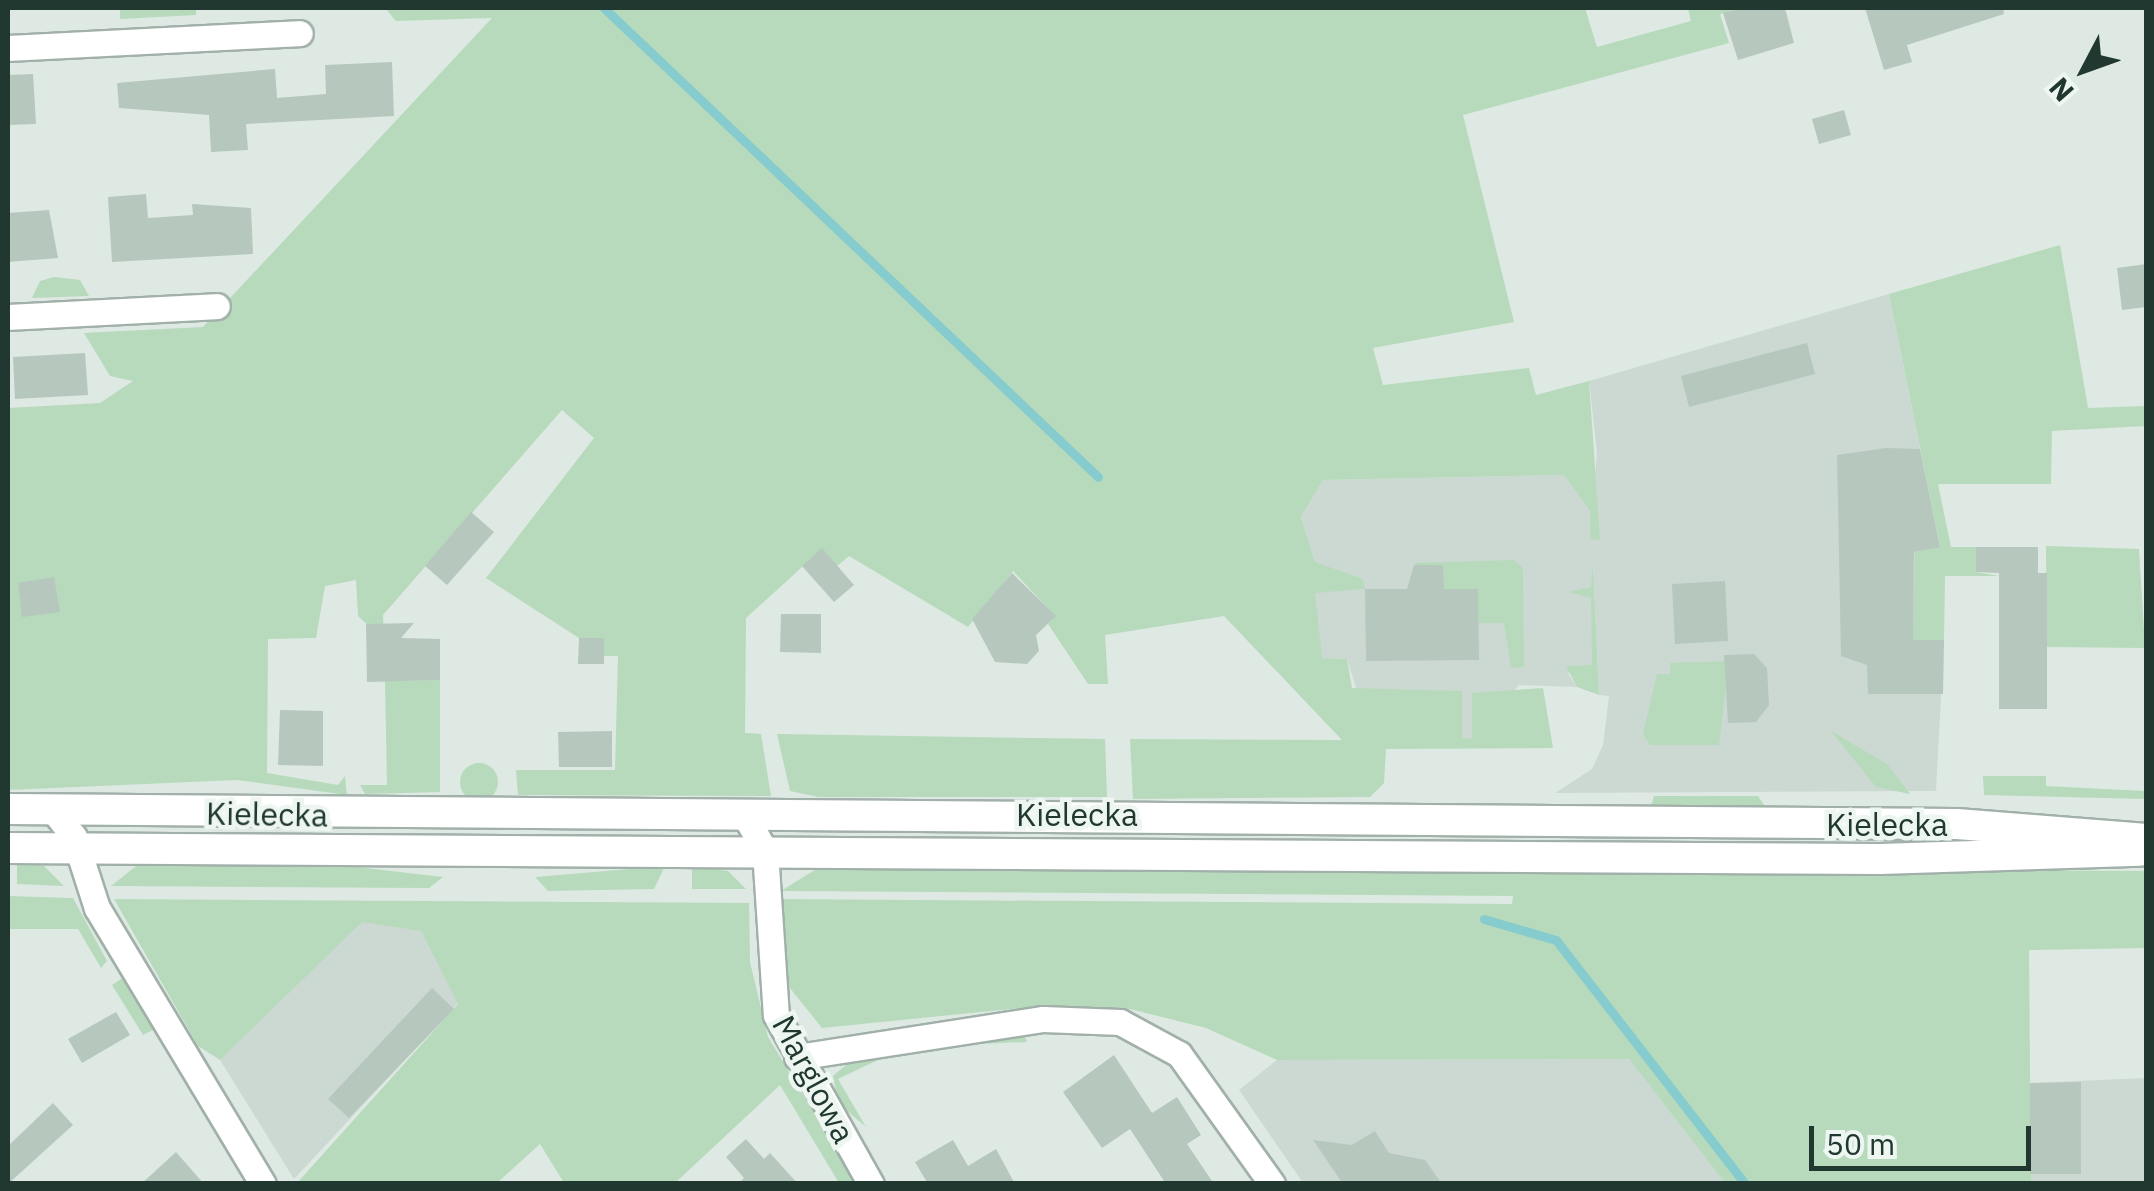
<!DOCTYPE html>
<html>
<head>
<meta charset="utf-8">
<style>
  body { margin:0 }
  #map { position:relative; width:2154px; height:1191px; overflow:hidden; background:#dee9e3; font-family:"IBM Plex Sans",sans-serif }
  div>[style] { position:absolute }
  .built>* { inset:0; background:#ccd9d2 }
  .green>* { inset:0; background:#b7dabc }
  .round { border-radius:50% }
  .stream>* { height:9px; margin:-4.5px; padding:0 4.5px; transform-origin:4.5px; border-radius:4.5px; background:#86cbce }
  .building>* { inset:0; background:#b6c7be }
  .roads { filter:drop-shadow(2px 0 #a1b0a9) drop-shadow(-2px 0 #a1b0a9) drop-shadow(0 2px #a1b0a9) drop-shadow(0 -2px #a1b0a9) }
  .minor>* { height:25px; margin:-12.5px; padding:0 12.5px; transform-origin:12.5px; border-radius:12.5px; background:#fff }
  .secondary>* { height:30px; margin:-15px; padding:0 15px; transform-origin:15px; border-radius:15px; background:#fff }
  span { translate:-50% -50%; white-space:nowrap; text-align:center; line-height:1.15; -webkit-text-stroke:9px #eef6f1; paint-order:stroke }
  .street-label { font-size:32px; color:#20382f }
  .frame { position:absolute; inset:0; border:10px solid #20382f; pointer-events:none }
  .north { position:absolute; left:2034px; top:20px; width:100px; height:100px; -webkit-text-stroke:8px #eef6f1; paint-order:stroke; rotate:229deg; font-size:28px; font-weight:700; line-height:40px; text-align:center; color:#20382f }
  .north::after { content:''; display:block; margin:auto; width:35px; height:45px; background:#20382f; clip-path:polygon(50% 0,100% 100%,50% 72%,0 100%) }
  .scale { position:absolute; left:1809px; top:1126px; width:222px; height:45px; box-sizing:border-box; border:5px solid #20382f; border-top:0; padding-left:12px; font-size:30px; line-height:35px; white-space:nowrap; color:#20382f; -webkit-text-stroke:8px #eef6f1; paint-order:stroke }
</style>
</head>
<body>
<div id="map">
  <div class="built">
    <div style="clip-path:polygon(1889px 294px,1940px 547px,1915px 552px,1944px 640px,1936px 791px,1555px 793px,1592px 769px,1603px 745px,1609px 696px,1599px 695px,1593px 563px,1592px 666px,1568px 673px,1577px 687px,1519px 685px,1473px 739px,1462px 739px,1462px 692px,1358px 694px,1347px 659px,1296px 657px,1315px 562px,1301px 517px,1323px 480px,1564px 475px,1590px 511px,1590px 539px,1597px 453px,1589px 381px)"></div>
    <div style="clip-path:polygon(362px 921px,421px 931px,458px 1003px,294px 1179px,220px 1060px)"></div>
    <div style="clip-path:polygon(1629px 1059px,1726px 1183px,1303px 1183px,1239px 1090px,1277px 1060px)"></div>
    <div style="clip-path:polygon(2146px 1078px,2146px 1183px,2031px 1183px,2030px 1083px)"></div>
  </div>
  <div class="green">
    <div style="clip-path:polygon(120px 8px,196px 8px,196px 15px,120px 19px)"></div>
    <div style="clip-path:polygon(385px 8px,1585px 8px,1597px 47px,1691px 21px,1688px 8px,1744px 8px,1720px 14px,1729px 43px,1463px 115px,1514px 322px,1373px 348px,1383px 385px,1529px 368px,1536px 395px,1589px 381px,1600px 540px,1590px 539px,1590px 511px,1564px 475px,1323px 480px,1301px 517px,1315px 562px,1363px 579px,1365px 589px,1315px 593px,1322px 658px,1347px 659px,1352px 688px,1462px 691px,1462px 738px,1472px 739px,1472px 693px,1543px 688px,1553px 748px,1386px 749px,1384px 783px,1370px 797px,1133px 799px,1130px 739px,1342px 740px,1224px 616px,1105px 635px,1108px 684px,1088px 684px,1048px 624px,1055px 616px,1013px 571px,968px 627px,849px 556px,837px 566px,822px 549px,746px 618px,745px 733px,761px 734px,771px 796px,518px 795px,516px 770px,615px 770px,618px 656px,604px 656px,604px 638px,579px 638px,486px 578px,594px 438px,562px 410px,383px 615px,384px 640px,358px 616px,356px 580px,325px 586px,316px 638px,268px 639px,267px 773px,338px 785px,345px 776px,347px 795px,237px 780px,8px 790px,8px 408px,100px 403px,133px 381px,110px 376px,84px 333px,203px 327px,492px 18px,396px 21px)"></div>
    <div style="clip-path:polygon(2060px 245px,2088px 408px,2146px 406px,2146px 426px,2052px 431px,2051px 484px,1938px 484px,1951px 547px,1976px 547px,1976px 572px,1999px 576px,1945px 576px,1944px 640px,1913px 640px,1915px 552px,1940px 546px,1889px 294px)"></div>
    <div style="clip-path:polygon(54px 277px,80px 280px,89px 296px,32px 298px,40px 281px)"></div>
    <div style="clip-path:polygon(2046px 546px,2139px 549px,2145px 648px,2047px 647px)"></div>
    <div style="clip-path:polygon(1514px 560px,1523px 568px,1524px 667px,1511px 668px,1504px 623px,1478px 623px,1478px 589px,1444px 589px,1414px 563px)"></div>
    <div style="clip-path:polygon(1593px 563px,1599px 695px,1577px 687px,1566px 666px,1592px 665px,1591px 598px,1568px 592px,1591px 587px)"></div>
    <div style="clip-path:polygon(1729px 661px,1719px 745px,1650px 745px,1643px 734px,1657px 674px,1670px 674px,1670px 663px)"></div>
    <div style="clip-path:polygon(440px 680px,440px 792px,365px 794px,360px 785px,387px 785px,385px 681px)"></div>
    <div style="clip-path:polygon(1831px 731px,1887px 764px,1910px 794px,1876px 787px)"></div>
    <div style="clip-path:polygon(777px 734px,1105px 739px,1107px 797px,818px 797px,790px 791px)"></div>
    <div class="round" style="left:460px;top:763px;width:38px;height:38px"></div>
    <div style="clip-path:polygon(1983px 776px,2046px 776px,2046px 786px,2146px 791px,2146px 799px,1984px 795px)"></div>
    <div style="clip-path:polygon(1654px 796px,1758px 796px,1766px 808px,1650px 811px)"></div>
    <div style="clip-path:polygon(17px 862px,44px 866px,64px 886px,17px 884px)"></div>
    <div style="clip-path:polygon(140px 863px,322px 863px,443px 877px,429px 888px,111px 886px)"></div>
    <div style="clip-path:polygon(665px 866px,654px 889px,548px 891px,535px 877px)"></div>
    <div style="clip-path:polygon(692px 866px,728px 871px,746px 889px,692px 889px)"></div>
    <div style="clip-path:polygon(821px 866px,2146px 871px,2146px 948px,2029px 950px,2031px 1183px,1726px 1184px,1629px 1059px,1277px 1060px,1206px 1028px,1130px 1009px,1041px 1006px,822px 1028px,781px 977px,778px 899px,1512px 904px,1513px 896px,781px 891px)"></div>
    <div style="clip-path:polygon(8px 896px,73px 898px,107px 961px,101px 968px,78px 929px,8px 929px)"></div>
    <div style="clip-path:polygon(114px 899px,749px 903px,750px 962px,768px 1037px,856px 1183px,839px 1183px,780px 1085px,675px 1183px,564px 1183px,540px 1144px,497px 1183px,297px 1183px,458px 1004px,421px 931px,362px 922px,220px 1060px,198px 1046px)"></div>
    <div style="clip-path:polygon(124px 977px,155px 1029px,143px 1035px,112px 985px)"></div>
    <div style="clip-path:polygon(1023px 1032px,1027px 1042px,905px 1047px,838px 1079px,866px 1127px,839px 1104px,833px 1076px,853px 1059px,920px 1039px)"></div>
  </div>
  <div class="stream">
    <div style="left:604px;top:8px;width:681px;rotate:43.51deg"></div>
    <div style="left:1484px;top:919px;width:75px;rotate:16.3deg"></div>
    <div style="left:1556px;top:940px;width:309px;rotate:52.2deg"></div>
  </div>
  <div class="building">
    <div style="clip-path:polygon(1744px 8px,1785px 8px,1794px 43px,1738px 60px,1723px 13px)"></div>
    <div style="clip-path:polygon(1865px 8px,2003px 8px,2004px 14px,1907px 45px,1912px 62px,1884px 70px)"></div>
    <div style="clip-path:polygon(392px 62px,394px 116px,246px 124px,248px 150px,211px 152px,209px 115px,119px 108px,117px 83px,275px 69px,277px 98px,326px 94px,325px 65px)"></div>
    <div style="clip-path:polygon(33px 74px,36px 124px,8px 125px,8px 75px)"></div>
    <div style="clip-path:polygon(1844px 110px,1851px 135px,1819px 144px,1812px 119px)"></div>
    <div style="clip-path:polygon(146px 194px,148px 218px,193px 215px,192px 204px,251px 208px,253px 254px,112px 262px,108px 197px)"></div>
    <div style="clip-path:polygon(49px 210px,58px 258px,8px 262px,8px 213px)"></div>
    <div style="clip-path:polygon(2146px 264px,2146px 307px,2122px 310px,2117px 268px)"></div>
    <div style="clip-path:polygon(1807px 343px,1815px 374px,1689px 407px,1681px 376px)"></div>
    <div style="clip-path:polygon(85px 353px,88px 395px,15px 399px,13px 357px)"></div>
    <div style="clip-path:polygon(1886px 448px,1920px 449px,1940px 547px,1914px 552px,1913px 640px,1944px 640px,1943px 694px,1868px 694px,1867px 665px,1841px 656px,1837px 455px)"></div>
    <div style="clip-path:polygon(471px 512px,494px 532px,447px 585px,425px 566px)"></div>
    <div style="clip-path:polygon(1976px 547px,2038px 547px,2038px 573px,2047px 573px,2047px 709px,1999px 709px,1999px 573px,1976px 572px)"></div>
    <div style="clip-path:polygon(822px 548px,854px 585px,834px 602px,802px 566px)"></div>
    <div style="clip-path:polygon(1414px 565px,1443px 565px,1444px 589px,1478px 589px,1479px 660px,1366px 661px,1365px 589px,1407px 589px)"></div>
    <div style="clip-path:polygon(1012px 573px,1056px 616px,1036px 635px,1039px 651px,1027px 664px,995px 662px,972px 619px)"></div>
    <div style="clip-path:polygon(54px 577px,60px 612px,22px 617px,18px 583px)"></div>
    <div style="clip-path:polygon(1725px 581px,1728px 641px,1675px 644px,1672px 584px)"></div>
    <div style="clip-path:polygon(781px 614px,821px 614px,821px 653px,780px 652px)"></div>
    <div style="clip-path:polygon(414px 623px,401px 638px,440px 639px,440px 680px,367px 682px,366px 624px)"></div>
    <div style="clip-path:polygon(579px 638px,604px 638px,604px 664px,578px 664px)"></div>
    <div style="clip-path:polygon(1754px 654px,1767px 668px,1769px 705px,1756px 722px,1728px 723px,1724px 655px)"></div>
    <div style="clip-path:polygon(280px 710px,323px 711px,323px 766px,278px 765px)"></div>
    <div style="clip-path:polygon(612px 731px,612px 767px,559px 767px,558px 732px)"></div>
    <div style="clip-path:polygon(432px 988px,454px 1009px,349px 1118px,328px 1099px)"></div>
    <div style="clip-path:polygon(116px 1012px,130px 1035px,82px 1063px,68px 1039px)"></div>
    <div style="clip-path:polygon(1114px 1055px,1152px 1113px,1177px 1097px,1201px 1135px,1187px 1144px,1214px 1184px,1166px 1184px,1130px 1129px,1102px 1148px,1063px 1092px)"></div>
    <div style="clip-path:polygon(2081px 1082px,2081px 1174px,2030px 1174px,2030px 1083px)"></div>
    <div style="clip-path:polygon(53px 1103px,73px 1125px,8px 1184px,8px 1146px)"></div>
    <div style="clip-path:polygon(1375px 1131px,1389px 1153px,1425px 1160px,1442px 1184px,1343px 1184px,1313px 1140px,1352px 1145px)"></div>
    <div style="clip-path:polygon(746px 1139px,764px 1159px,770px 1153px,798px 1184px,738px 1184px,744px 1178px,726px 1157px)"></div>
    <div style="clip-path:polygon(953px 1140px,968px 1166px,996px 1149px,1015px 1184px,928px 1184px,915px 1162px)"></div>
    <div style="clip-path:polygon(176px 1152px,204px 1184px,141px 1184px)"></div>
  </div>
  <div class="roads">
    <div class="minor">
      <div style="left:8px;top:48px;width:292px;rotate:-2.9deg"></div>
      <div style="left:8px;top:317px;width:209px;rotate:-3deg"></div>
      <div style="left:53px;top:810px;width:34px;rotate:52deg"></div>
      <div style="left:74px;top:837px;width:75px;rotate:72.1deg"></div>
      <div style="left:97px;top:908px;width:322px;rotate:59deg"></div>
      <div style="left:744px;top:814px;width:43px;rotate:60.4deg"></div>
      <div style="left:765px;top:851px;width:164px;rotate:86.2deg"></div>
      <div style="left:776px;top:1015px;width:194px;rotate:60.7deg"></div>
      <div style="left:797px;top:1057px;width:249px;rotate:-8.8deg"></div>
      <div style="left:1043px;top:1019px;width:77px;rotate:2.2deg"></div>
      <div style="left:1120px;top:1022px;width:67px;rotate:28.5deg"></div>
      <div style="left:1179px;top:1054px;width:160px;rotate:54.4deg"></div>
    </div>
    <div class="secondary">
      <div style="left:8px;top:809px;width:1949px;rotate:0.44deg"></div>
      <div style="left:1957px;top:824px;width:190px;rotate:4.5deg"></div>
      <div style="left:8px;top:848px;width:1872px;rotate:0.34deg"></div>
      <div style="left:1880px;top:859px;width:259px;rotate:-1.8deg"></div>
    </div>
  </div>
  <div class="street-label">
    <span style="left:267px;top:814px;rotate:1deg">Kielecka</span>
    <span style="left:1077px;top:814px">Kielecka</span>
    <span style="left:1887px;top:824px">Kielecka</span>
    <span style="left:814px;top:1079px;rotate:62deg">Marglowa</span>
  </div>
  <div class="frame"></div>
  <div class="north">N</div>
  <div class="scale">50 m</div>
</div>
</body>
</html>
